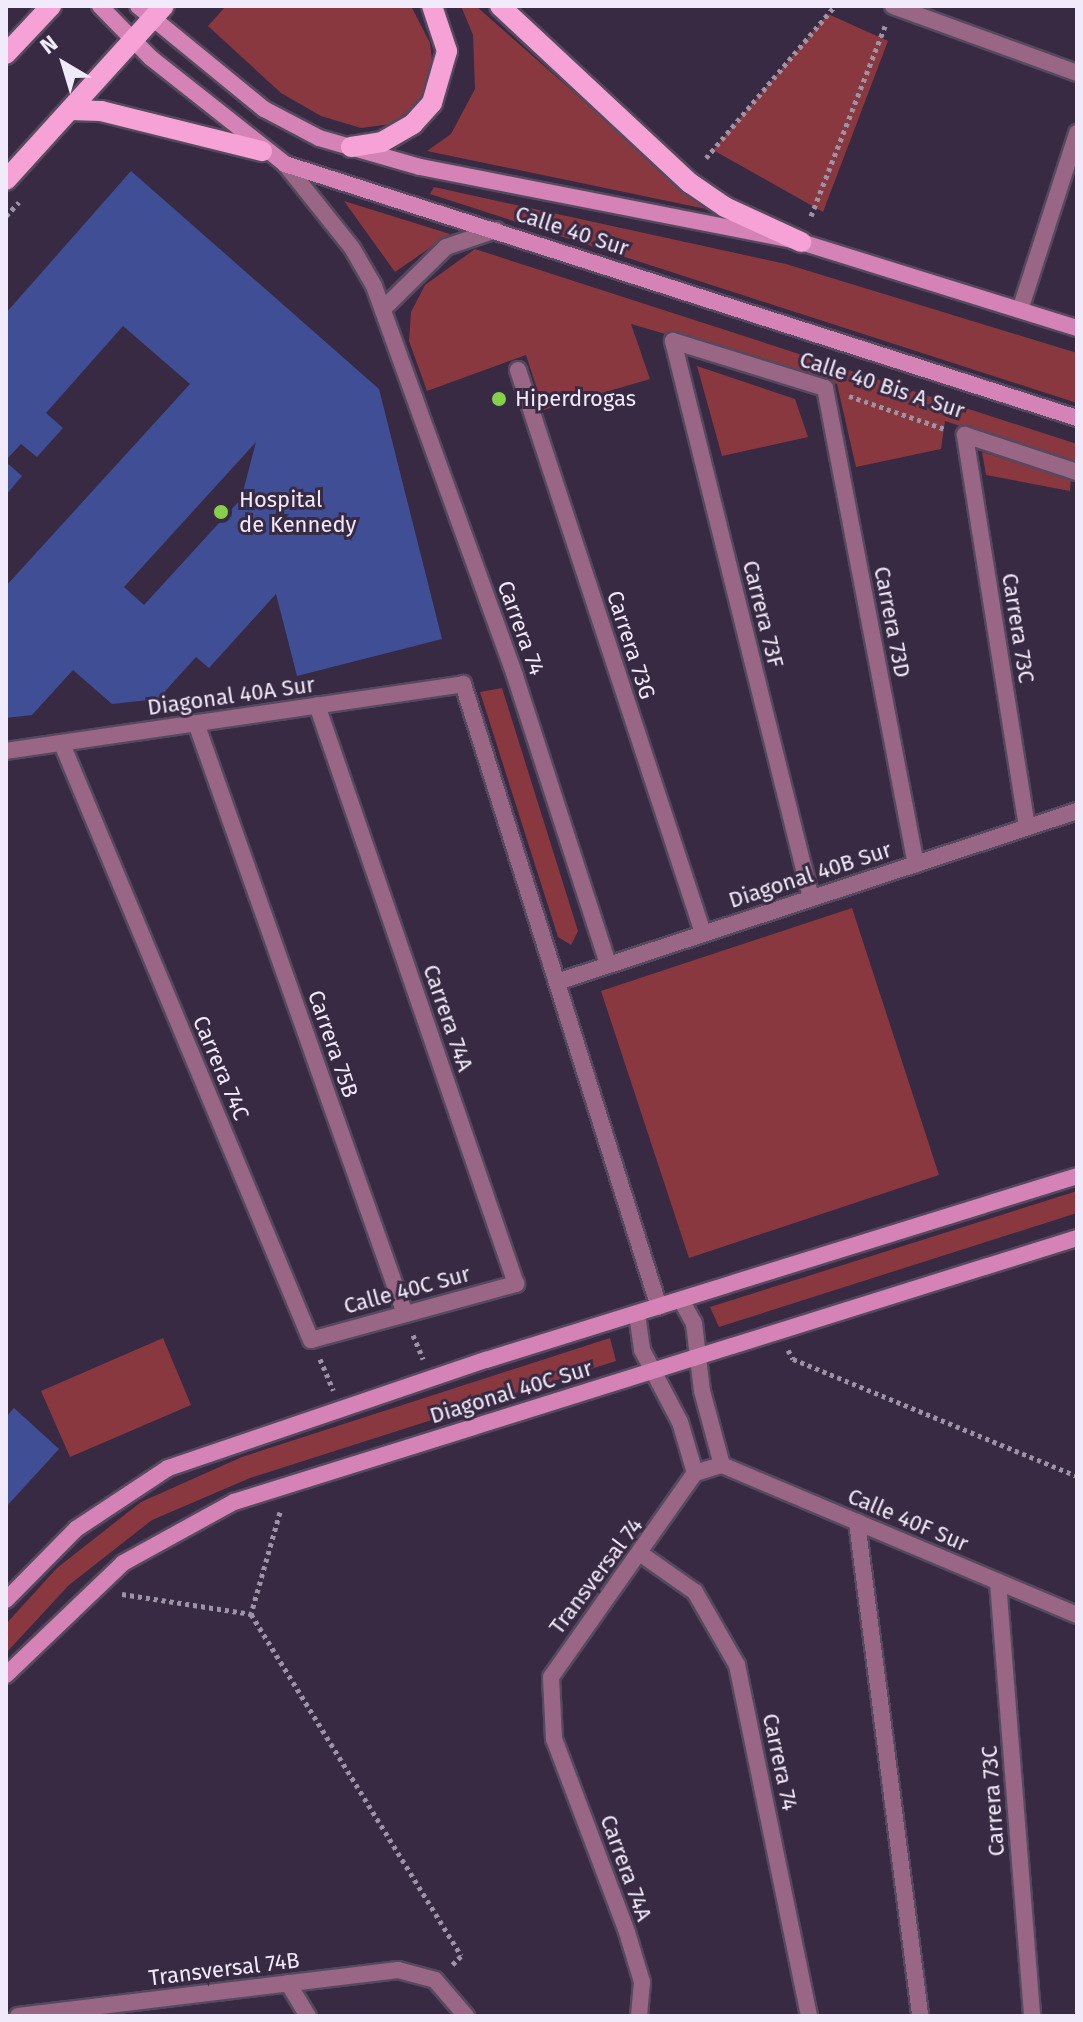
<!DOCTYPE html>
<html>
<head>
<meta charset="utf-8">
<style>
  body { margin:0 }
  #map { position:relative; width:1083px; height:2022px; overflow:hidden; background:#372a42; font-family:"Fira Sans",sans-serif }
  div>[style] { position:absolute }
  .green>* { inset:0; background:#8a3840 }
  .building>* { inset:0; background:#404e95 }
  .path>* { height:5px; margin-top:-2.5px; transform-origin:0; background:repeating-linear-gradient(90deg,#9d93a7 0 4px,transparent 0 8px) }
  .roads { filter:drop-shadow(2px 0 #55495f) drop-shadow(-2px 0 #55495f) drop-shadow(0 2px #55495f) drop-shadow(0 -2px #55495f) }
  .street>* { height:16px; margin:-8px; padding:0 8px; transform-origin:8px; border-radius:8px; background:#9a6686 }
  .secondary>* { height:16px; margin:-8px; padding:0 8px; transform-origin:8px; border-radius:8px; background:#d583b7 }
  .primary>* { height:20px; margin:-10px; padding:0 10px; transform-origin:10px; border-radius:10px; background:#f7a2d7 }
  .dots>* { width:22px; height:22px; translate:-50% -50%; box-sizing:border-box; border:4px solid #372a42; border-radius:50% }
  span { translate:-50% -50%; white-space:nowrap; text-align:center; line-height:1.15; -webkit-text-stroke:6px #372a42; paint-order:stroke }
  .street-label { font-size:22px; color:#f1eafa }
  .poi-label { font-size:22px; color:#f1eafa }
  .left { translate:0 -50%; text-align:left }
  .frame { position:absolute; inset:0; border:8px solid #f1eafa; pointer-events:none }
  .north { position:absolute; left:24px; top:24px; width:80px; height:80px; -webkit-text-stroke:6px #372a42; paint-order:stroke; rotate:322deg; font-size:22px; font-weight:700; line-height:32px; text-align:center; color:#f1eafa }
  .north::after { content:''; display:block; margin:auto; width:28px; height:36px; background:#f1eafa; clip-path:polygon(50% 0,100% 100%,50% 72%,0 100%) }
</style>
</head>
<body>
<div id="map">
  <div class="green">
    <div style="clip-path:polygon(226px 6px,411px 6px,430px 43px,434px 77px,421px 101px,391px 124px,361px 128px,321px 116px,281px 93px,208px 26px)"></div>
    <div style="clip-path:polygon(461px 6px,476px 6px,706px 209px,427px 151px,451px 134px,475px 89px,473px 35px)"></div>
    <div style="clip-path:polygon(828px 14px,888px 41px,823px 212px,713px 150px)"></div>
    <div style="clip-path:polygon(434px 187px,786px 264px,1077px 353px,1077px 403px,430px 194px)"></div>
    <div style="clip-path:polygon(344px 201px,450px 234px,395px 272px)"></div>
    <div style="clip-path:polygon(475px 249px,1077px 444px,1077px 465px,945px 421px,941px 449px,856px 467px,837px 384px,631px 324px,650px 379px,544px 410px,526px 355px,427px 391px,409px 341px,411px 312px,425px 285px)"></div>
    <div style="clip-path:polygon(697px 366px,795px 399px,808px 437px,722px 456px)"></div>
    <div style="clip-path:polygon(982px 452px,1071px 479px,1070px 491px,986px 475px)"></div>
    <div style="clip-path:polygon(502px 688px,578px 931px,571px 945px,558px 937px,480px 692px)"></div>
    <div style="clip-path:polygon(852px 908px,939px 1175px,689px 1258px,601px 991px)"></div>
    <div style="clip-path:polygon(1077px 1191px,1077px 1213px,719px 1327px,710px 1307px)"></div>
    <div style="clip-path:polygon(163px 1338px,191px 1405px,70px 1457px,41px 1391px)"></div>
    <div style="clip-path:polygon(610px 1338px,616px 1361px,250px 1478px,152px 1520px,69px 1585px,6px 1653px,6px 1624px,57px 1568px,141px 1502px,242px 1457px)"></div>
  </div>
  <div class="building">
    <div style="clip-path:polygon(evenodd,131px 171px,379px 389px,442px 639px,297px 676px,276px 594px,209px 668px,196px 657px,158px 699px,112px 704px,73px 670px,32px 715px,6px 718px,6px 586px,190px 384px,123px 326px,46px 413px,63px 428px,37px 457px,21px 444px,6px 460px,6px 313px,131px 171px,256px 442px,241px 499px,144px 605px,124px 587px,256px 442px)"></div>
    <div style="clip-path:polygon(6px 462px,22px 476px,6px 495px)"></div>
    <div style="clip-path:polygon(14px 1408px,59px 1449px,6px 1507px,6px 1417px)"></div>
  </div>
  <div class="path">
    <div style="left:706px;top:158px;width:199px;rotate:-49.7deg"></div>
    <div style="left:6px;top:216px;width:19px;rotate:-47deg"></div>
    <div style="left:811px;top:216px;width:204px;rotate:-68.7deg"></div>
    <div style="left:849px;top:396px;width:102px;rotate:19deg"></div>
    <div style="left:413px;top:1335px;width:26px;rotate:67deg"></div>
    <div style="left:788px;top:1350px;width:10px;rotate:61deg"></div>
    <div style="left:793px;top:1359px;width:307px;rotate:22.4deg"></div>
    <div style="left:320px;top:1359px;width:34px;rotate:67deg"></div>
    <div style="left:280px;top:1512px;width:106px;rotate:105.9deg"></div>
    <div style="left:251px;top:1614px;width:401px;rotate:58.4deg"></div>
    <div style="left:461px;top:1956px;width:14px;rotate:135deg"></div>
    <div style="left:122px;top:1594px;width:131px;rotate:8.8deg"></div>
  </div>
  <div class="roads">
    <div class="street">
      <div style="left:893px;top:6px;width:196px;rotate:20deg"></div>
      <div style="left:285px;top:164px;width:107px;rotate:51.4deg"></div>
      <div style="left:352px;top:248px;width:44px;rotate:59.9deg"></div>
      <div style="left:374px;top:286px;width:415px;rotate:70.1deg"></div>
      <div style="left:515px;top:676px;width:303px;rotate:72.1deg"></div>
      <div style="left:383px;top:309px;width:88px;rotate:-44.5deg"></div>
      <div style="left:446px;top:247px;width:53px;rotate:-18.8deg"></div>
      <div style="left:1020px;top:310px;width:186px;rotate:-72.1deg"></div>
      <div style="left:673px;top:341px;width:159px;rotate:17.2deg"></div>
      <div style="left:825px;top:388px;width:485px;rotate:79.2deg"></div>
      <div style="left:673px;top:341px;width:574px;rotate:76.08deg"></div>
      <div style="left:518px;top:370px;width:593px;rotate:71.81deg"></div>
      <div style="left:196px;top:723px;width:627px;rotate:70.52deg"></div>
      <div style="left:62px;top:744px;width:646px;rotate:67.33deg"></div>
      <div style="left:311px;top:1340px;width:213px;rotate:-15.3deg"></div>
      <div style="left:516px;top:1284px;width:612px;rotate:-108.97deg"></div>
      <div style="left:6px;top:751px;width:462px;rotate:-8.3deg"></div>
      <div style="left:463px;top:684px;width:653px;rotate:72.54deg"></div>
      <div style="left:1027px;top:827px;width:397px;rotate:-99deg"></div>
      <div style="left:965px;top:435px;width:118px;rotate:18.3deg"></div>
      <div style="left:557px;top:982px;width:547px;rotate:-18.2deg"></div>
      <div style="left:681px;top:1300px;width:26px;rotate:61deg"></div>
      <div style="left:694px;top:1323px;width:68px;rotate:83.3deg"></div>
      <div style="left:702px;top:1391px;width:77px;rotate:74.9deg"></div>
      <div style="left:637px;top:1314px;width:36px;rotate:82deg"></div>
      <div style="left:642px;top:1350px;width:81px;rotate:62.2deg"></div>
      <div style="left:680px;top:1422px;width:53px;rotate:73.6deg"></div>
      <div style="left:722px;top:1465px;width:385px;rotate:22.9deg"></div>
      <div style="left:857px;top:1522px;width:498px;rotate:82.7deg"></div>
      <div style="left:641px;top:1554px;width:66px;rotate:35.1deg"></div>
      <div style="left:695px;top:1592px;width:84px;rotate:60.1deg"></div>
      <div style="left:737px;top:1665px;width:358px;rotate:78.4deg"></div>
      <div style="left:998px;top:1582px;width:435px;rotate:85.5deg"></div>
      <div style="left:288px;top:1983px;width:39px;rotate:59deg"></div>
      <div style="left:18px;top:2016px;width:383px;rotate:-6.9deg"></div>
      <div style="left:398px;top:1970px;width:38px;rotate:15deg"></div>
      <div style="left:435px;top:1980px;width:48px;rotate:49.3deg"></div>
      <div style="left:639px;top:2016px;width:34px;rotate:-85deg"></div>
      <div style="left:642px;top:1982px;width:52px;rotate:-106.7deg"></div>
      <div style="left:627px;top:1932px;width:206px;rotate:-110.7deg"></div>
      <div style="left:554px;top:1739px;width:62px;rotate:-92.8deg"></div>
      <div style="left:551px;top:1677px;width:250px;rotate:-54.8deg"></div>
      <div style="left:695px;top:1473px;width:28px;rotate:-17deg"></div>
    </div>
    <div class="secondary">
      <div style="left:100px;top:6px;width:73px;rotate:45.6deg"></div>
      <div style="left:151px;top:58px;width:171px;rotate:38.3deg"></div>
      <div style="left:285px;top:164px;width:832px;rotate:17.78deg"></div>
      <div style="left:138px;top:6px;width:163px;rotate:39.3deg"></div>
      <div style="left:264px;top:109px;width:62px;rotate:27.8deg"></div>
      <div style="left:319px;top:138px;width:105px;rotate:16deg"></div>
      <div style="left:420px;top:167px;width:388px;rotate:11.1deg"></div>
      <div style="left:801px;top:242px;width:289px;rotate:17.3deg"></div>
      <div style="left:6px;top:1600px;width:100px;rotate:-45.4deg"></div>
      <div style="left:76px;top:1529px;width:110px;rotate:-33.5deg"></div>
      <div style="left:168px;top:1468px;width:336px;rotate:-18.8deg"></div>
      <div style="left:486px;top:1360px;width:619px;rotate:-17.29deg"></div>
      <div style="left:6px;top:1675px;width:162px;rotate:-43.7deg"></div>
      <div style="left:123px;top:1563px;width:127px;rotate:-28.8deg"></div>
      <div style="left:234px;top:1502px;width:883px;rotate:-17.39deg"></div>
    </div>
    <div class="primary">
      <div style="left:500px;top:6px;width:260px;rotate:43deg"></div>
      <div style="left:690px;top:183px;width:42px;rotate:34.4deg"></div>
      <div style="left:725px;top:207px;width:84px;rotate:24.7deg"></div>
      <div style="left:6px;top:54px;width:66px;rotate:-46.8deg"></div>
      <div style="left:70px;top:110px;width:31px;rotate:2deg"></div>
      <div style="left:101px;top:111px;width:166px;rotate:14deg"></div>
      <div style="left:351px;top:147px;width:31px;rotate:-9deg"></div>
      <div style="left:382px;top:142px;width:36px;rotate:-30deg"></div>
      <div style="left:413px;top:124px;width:28px;rotate:-48deg"></div>
      <div style="left:432px;top:103px;width:54px;rotate:-73.9deg"></div>
      <div style="left:447px;top:51px;width:47px;rotate:-108.4deg"></div>
      <div style="left:6px;top:180px;width:235px;rotate:-47.8deg"></div>
    </div>
  </div>
  <div class="dots">
    <div style="left:499px;top:399px;background:#86cf4b"></div>
    <div style="left:221px;top:512px;background:#86cf4b"></div>
  </div>
  <div class="street-label">
    <span style="left:572px;top:231px;rotate:18deg">Calle 40 Sur</span>
    <span style="left:882px;top:385px;rotate:18deg">Calle 40 Bis A Sur</span>
    <span style="left:763px;top:614px;rotate:76deg">Carrera 73F</span>
    <span style="left:892px;top:622px;rotate:79deg">Carrera 73D</span>
    <span style="left:521px;top:628px;rotate:70deg">Carrera 74</span>
    <span style="left:1018px;top:628px;rotate:81deg">Carrera 73C</span>
    <span style="left:631px;top:645px;rotate:72deg">Carrera 73G</span>
    <span style="left:231px;top:696px;rotate:-8deg">Diagonal 40A Sur</span>
    <span style="left:810px;top:875px;rotate:-18deg">Diagonal 40B Sur</span>
    <span style="left:448px;top:1018px;rotate:71deg">Carrera 74A</span>
    <span style="left:333px;top:1044px;rotate:71deg">Carrera 75B</span>
    <span style="left:221px;top:1068px;rotate:67deg">Carrera 74C</span>
    <span style="left:407px;top:1290px;rotate:-15deg">Calle 40C Sur</span>
    <span style="left:511px;top:1392px;rotate:-17deg">Diagonal 40C Sur</span>
    <span style="left:908px;top:1520px;rotate:23deg">Calle 40F Sur</span>
    <span style="left:596px;top:1576px;rotate:-53deg">Transversal 74</span>
    <span style="left:780px;top:1762px;rotate:78deg">Carrera 74</span>
    <span style="left:993px;top:1801px;rotate:-94deg">Carrera 73C</span>
    <span style="left:626px;top:1868px;rotate:70deg">Carrera 74A</span>
    <span style="left:224px;top:1969px;rotate:-7deg">Transversal 74B</span>
  </div>
  <div class="poi-label">
    <span class="left" style="left:515px;top:399px">Hiperdrogas</span>
    <span class="left" style="left:239px;top:512px">Hospital<br>de Kennedy</span>
  </div>
  <div class="frame"></div>
  <div class="north">N</div>
</div>
</body>
</html>
